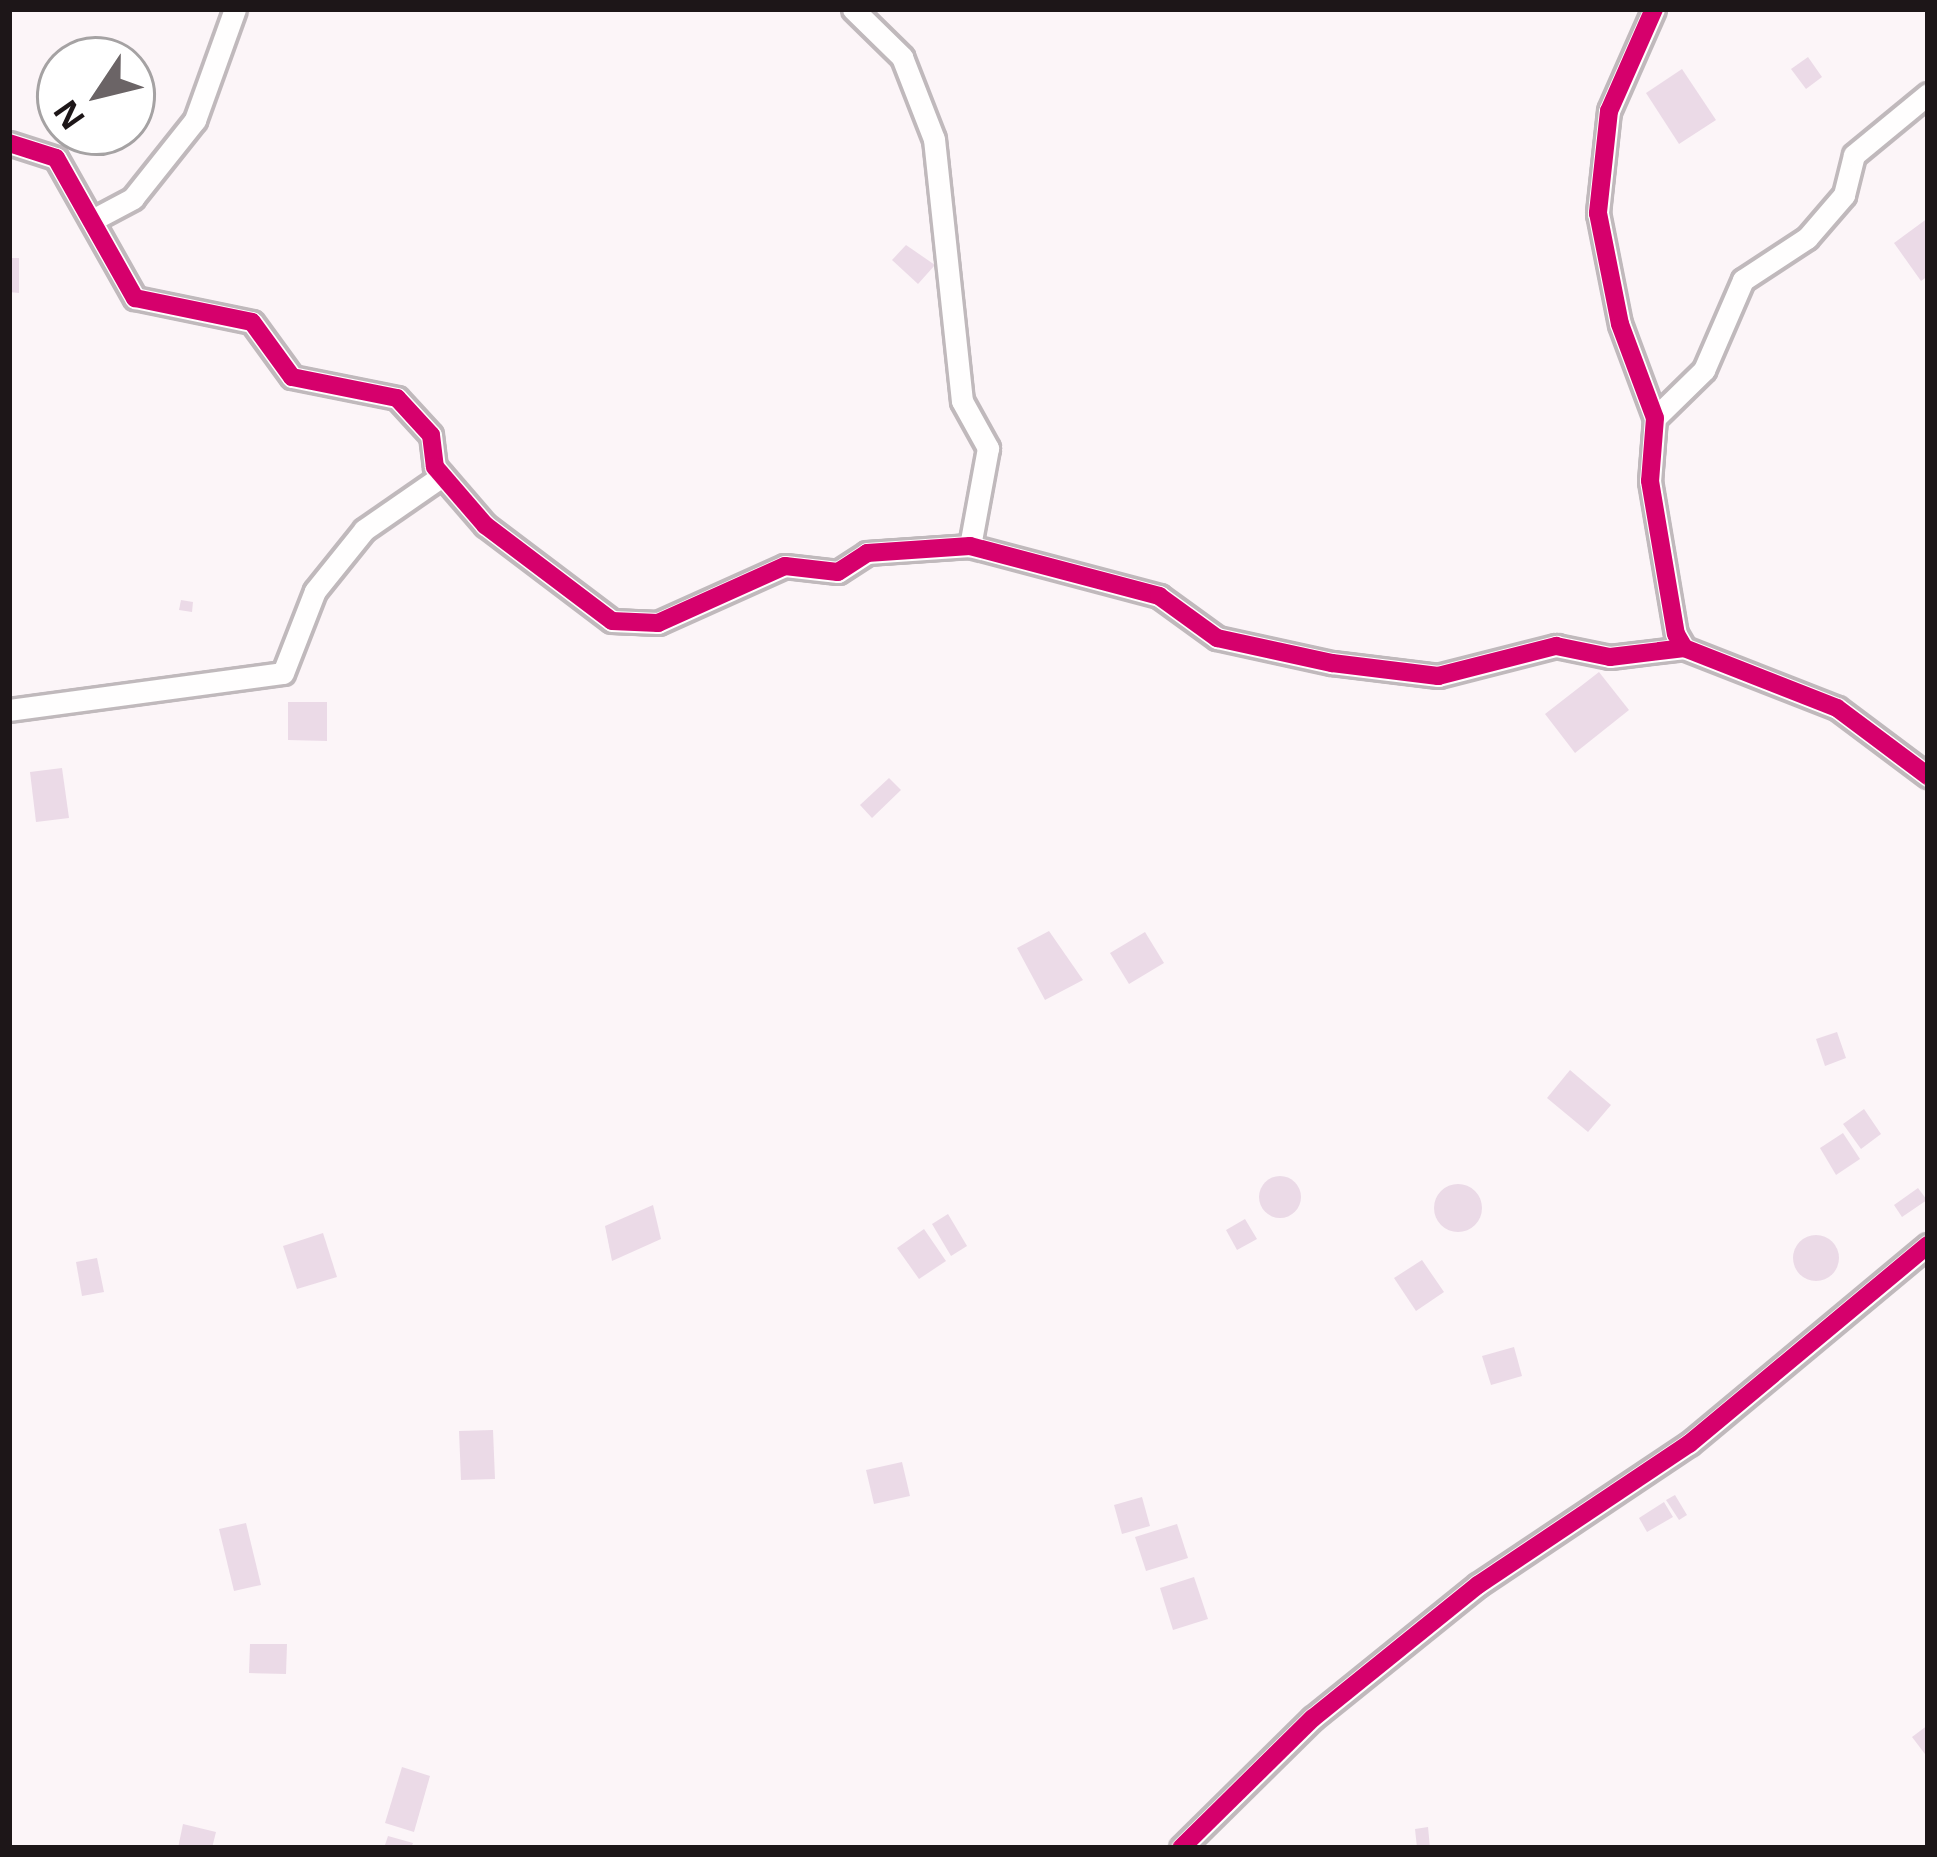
<!DOCTYPE html>
<html>
<head>
<meta charset="utf-8">
<style>
  body { margin:0 }
  #map { position:relative; width:1937px; height:1857px; overflow:hidden; background:#fcf5f8; font-family:"Noto Sans",sans-serif }
  div>[style] { position:absolute }
  .building>* { inset:0; background:#ebdae7 }
  .round { border-radius:50% }
  .roads { filter:drop-shadow(3px 0 #c0b9bc) drop-shadow(-3px 0 #c0b9bc) drop-shadow(0 3px #c0b9bc) drop-shadow(0 -3px #c0b9bc) }
  .minor>* { height:21px; margin:-10.5px; padding:0 10.5px; transform-origin:10.5px; border-radius:10.5px; background:#fffefe }
  .cycleway>* { height:18px; margin:-9px; padding:0 9px; transform-origin:9px; border-radius:9px; background:#d6006c }
  span { translate:-50% -50%; white-space:nowrap; text-align:center; line-height:1.15; -webkit-text-stroke:9px #fff; paint-order:stroke }
  .frame { position:absolute; inset:0; border:12px solid #1d1618; pointer-events:none }
  .north { position:absolute; left:36px; top:36px; width:120px; height:120px; box-sizing:border-box; background:#fff; border:3px solid #a5a2a3; border-radius:50%; rotate:235deg; font-size:33px; font-weight:700; line-height:48px; text-align:center; color:#1d1618 }
  .north::after { content:''; display:block; margin:auto; width:42px; height:54px; background:#6b6466; clip-path:polygon(50% 0,100% 100%,50% 72%,0 100%) }
</style>
</head>
<body>
<div id="map">
  <div class="building">
    <div style="clip-path:polygon(1808px 57px,1822px 77px,1806px 89px,1791px 69px)"></div>
    <div style="clip-path:polygon(1682px 69px,1716px 120px,1679px 144px,1646px 93px)"></div>
    <div style="clip-path:polygon(1928px 218px,1928px 276px,1921px 281px,1894px 243px)"></div>
    <div style="clip-path:polygon(906px 245px,935px 265px,918px 284px,892px 260px)"></div>
    <div style="clip-path:polygon(9px 258px,19px 258px,19px 293px,9px 292px)"></div>
    <div style="clip-path:polygon(181px 600px,193px 602px,192px 612px,179px 610px)"></div>
    <div style="clip-path:polygon(1599px 672px,1629px 710px,1575px 753px,1545px 714px)"></div>
    <div style="clip-path:polygon(288px 702px,327px 702px,327px 741px,288px 740px)"></div>
    <div style="clip-path:polygon(62px 768px,69px 818px,36px 822px,30px 772px)"></div>
    <div style="clip-path:polygon(889px 778px,901px 790px,872px 818px,860px 805px)"></div>
    <div style="clip-path:polygon(1049px 931px,1083px 980px,1045px 1000px,1017px 948px)"></div>
    <div style="clip-path:polygon(1145px 932px,1164px 963px,1129px 984px,1110px 953px)"></div>
    <div style="clip-path:polygon(1837px 1032px,1846px 1058px,1825px 1066px,1816px 1039px)"></div>
    <div style="clip-path:polygon(1570px 1070px,1611px 1105px,1588px 1132px,1547px 1098px)"></div>
    <div style="clip-path:polygon(1864px 1109px,1881px 1134px,1861px 1149px,1843px 1124px)"></div>
    <div style="clip-path:polygon(1843px 1133px,1860px 1159px,1836px 1175px,1820px 1148px)"></div>
    <div class="round" style="left:1259px;top:1176px;width:42px;height:42px"></div>
    <div class="round" style="left:1434px;top:1184px;width:48px;height:48px"></div>
    <div style="clip-path:polygon(1918px 1188px,1927px 1200px,1902px 1217px,1894px 1205px)"></div>
    <div style="clip-path:polygon(653px 1205px,661px 1239px,612px 1261px,605px 1226px)"></div>
    <div style="clip-path:polygon(948px 1214px,967px 1246px,951px 1256px,932px 1224px)"></div>
    <div style="clip-path:polygon(1245px 1219px,1257px 1239px,1237px 1250px,1226px 1230px)"></div>
    <div style="clip-path:polygon(924px 1229px,946px 1261px,919px 1279px,897px 1248px)"></div>
    <div style="clip-path:polygon(323px 1233px,337px 1277px,297px 1289px,283px 1246px)"></div>
    <div class="round" style="left:1793px;top:1235px;width:46px;height:46px"></div>
    <div style="clip-path:polygon(97px 1258px,104px 1292px,82px 1296px,76px 1262px)"></div>
    <div style="clip-path:polygon(1422px 1260px,1444px 1292px,1416px 1311px,1394px 1278px)"></div>
    <div style="clip-path:polygon(1514px 1347px,1522px 1376px,1491px 1385px,1482px 1356px)"></div>
    <div style="clip-path:polygon(493px 1430px,495px 1479px,461px 1480px,459px 1431px)"></div>
    <div style="clip-path:polygon(902px 1462px,910px 1496px,874px 1504px,866px 1470px)"></div>
    <div style="clip-path:polygon(1675px 1495px,1687px 1515px,1679px 1520px,1666px 1500px)"></div>
    <div style="clip-path:polygon(1142px 1497px,1150px 1526px,1122px 1534px,1114px 1505px)"></div>
    <div style="clip-path:polygon(1664px 1502px,1673px 1517px,1647px 1532px,1639px 1518px)"></div>
    <div style="clip-path:polygon(246px 1523px,261px 1585px,234px 1591px,219px 1529px)"></div>
    <div style="clip-path:polygon(1177px 1524px,1188px 1558px,1146px 1571px,1135px 1537px)"></div>
    <div style="clip-path:polygon(1194px 1577px,1208px 1619px,1173px 1630px,1160px 1588px)"></div>
    <div style="clip-path:polygon(250px 1644px,287px 1644px,286px 1674px,249px 1673px)"></div>
    <div style="clip-path:polygon(1928px 1725px,1928px 1758px,1912px 1737px)"></div>
    <div style="clip-path:polygon(402px 1767px,430px 1776px,414px 1832px,385px 1823px)"></div>
    <div style="clip-path:polygon(183px 1824px,216px 1832px,212px 1848px,178px 1848px)"></div>
    <div style="clip-path:polygon(1428px 1827px,1430px 1848px,1417px 1848px,1415px 1829px)"></div>
    <div style="clip-path:polygon(388px 1836px,413px 1843px,411px 1848px,384px 1848px)"></div>
  </div>
  <div class="roads">
    <div class="minor">
      <div style="left:853px;top:9px;width:69px;rotate:44.4deg"></div>
      <div style="left:902px;top:57px;width:88px;rotate:68.7deg"></div>
      <div style="left:934px;top:139px;width:263px;rotate:83.9deg"></div>
      <div style="left:962px;top:401px;width:54px;rotate:61deg"></div>
      <div style="left:988px;top:448px;width:100px;rotate:100.4deg"></div>
      <div style="left:1654px;top:9px;width:111px;rotate:113.8deg"></div>
      <div style="left:1609px;top:111px;width:103px;rotate:96.2deg"></div>
      <div style="left:1598px;top:213px;width:113px;rotate:78.8deg"></div>
      <div style="left:1620px;top:324px;width:100px;rotate:69.6deg"></div>
      <div style="left:1655px;top:418px;width:63px;rotate:94.5deg"></div>
      <div style="left:1650px;top:481px;width:155px;rotate:80.4deg"></div>
      <div style="left:1676px;top:634px;width:16px;rotate:60deg"></div>
      <div style="left:1684px;top:648px;width:164px;rotate:21.4deg"></div>
      <div style="left:1837px;top:708px;width:114px;rotate:36.8deg"></div>
      <div style="left:9px;top:143px;width:49px;rotate:17.7deg"></div>
      <div style="left:56px;top:158px;width:161px;rotate:60.6deg"></div>
      <div style="left:135px;top:298px;width:119px;rotate:11.6deg"></div>
      <div style="left:252px;top:322px;width:68px;rotate:54deg"></div>
      <div style="left:292px;top:377px;width:107px;rotate:11.3deg"></div>
      <div style="left:397px;top:398px;width:50px;rotate:47.4deg"></div>
      <div style="left:431px;top:435px;width:32px;rotate:83deg"></div>
      <div style="left:435px;top:467px;width:77px;rotate:49.2deg"></div>
      <div style="left:485px;top:525px;width:159px;rotate:37.1deg"></div>
      <div style="left:612px;top:621px;width:46px;rotate:2.5deg"></div>
      <div style="left:658px;top:623px;width:139px;rotate:-24.2deg"></div>
      <div style="left:785px;top:566px;width:53px;rotate:6.5deg"></div>
      <div style="left:838px;top:572px;width:35px;rotate:-33deg"></div>
      <div style="left:867px;top:553px;width:103px;rotate:-3.9deg"></div>
      <div style="left:970px;top:546px;width:196px;rotate:14.8deg"></div>
      <div style="left:1159px;top:596px;width:72px;rotate:35.9deg"></div>
      <div style="left:1217px;top:638px;width:118px;rotate:12.3deg"></div>
      <div style="left:1332px;top:663px;width:107px;rotate:7deg"></div>
      <div style="left:1438px;top:676px;width:122px;rotate:-14.3deg"></div>
      <div style="left:1556px;top:646px;width:55px;rotate:11.5deg"></div>
      <div style="left:1610px;top:657px;width:75px;rotate:-6.9deg"></div>
      <div style="left:98px;top:217px;width:40px;rotate:-28deg"></div>
      <div style="left:133px;top:198px;width:100px;rotate:-51.5deg"></div>
      <div style="left:195px;top:120px;width:118px;rotate:-70.2deg"></div>
      <div style="left:1655px;top:418px;width:69px;rotate:-44.4deg"></div>
      <div style="left:1704px;top:370px;width:98px;rotate:-66.6deg"></div>
      <div style="left:1743px;top:280px;width:77px;rotate:-33.3deg"></div>
      <div style="left:1807px;top:238px;width:57px;rotate:-49.3deg"></div>
      <div style="left:1844px;top:195px;width:41px;rotate:-76deg"></div>
      <div style="left:1854px;top:155px;width:96px;rotate:-39.5deg"></div>
      <div style="left:9px;top:710px;width:276px;rotate:-7.7deg"></div>
      <div style="left:283px;top:673px;width:88px;rotate:-68.7deg"></div>
      <div style="left:315px;top:591px;width:78px;rotate:-51.2deg"></div>
      <div style="left:364px;top:530px;width:95px;rotate:-34.7deg"></div>
      <div style="left:1181px;top:1848px;width:185px;rotate:-44.6deg"></div>
      <div style="left:1313px;top:1718px;width:212px;rotate:-38.9deg"></div>
      <div style="left:1478px;top:1585px;width:254px;rotate:-33.8deg"></div>
      <div style="left:1689px;top:1444px;width:311px;rotate:-39.8deg"></div>
    </div>
  </div>
  <div class="cycleway">
    <div style="left:1654px;top:9px;width:111px;rotate:113.8deg"></div>
    <div style="left:1609px;top:111px;width:103px;rotate:96.2deg"></div>
    <div style="left:1598px;top:213px;width:113px;rotate:78.8deg"></div>
    <div style="left:1620px;top:324px;width:100px;rotate:69.6deg"></div>
    <div style="left:1655px;top:418px;width:63px;rotate:94.5deg"></div>
    <div style="left:1650px;top:481px;width:155px;rotate:80.4deg"></div>
    <div style="left:1676px;top:634px;width:16px;rotate:60deg"></div>
    <div style="left:1684px;top:648px;width:164px;rotate:21.4deg"></div>
    <div style="left:1837px;top:708px;width:114px;rotate:36.8deg"></div>
    <div style="left:9px;top:143px;width:49px;rotate:17.7deg"></div>
    <div style="left:56px;top:158px;width:161px;rotate:60.6deg"></div>
    <div style="left:135px;top:298px;width:119px;rotate:11.6deg"></div>
    <div style="left:252px;top:322px;width:68px;rotate:54deg"></div>
    <div style="left:292px;top:377px;width:107px;rotate:11.3deg"></div>
    <div style="left:397px;top:398px;width:50px;rotate:47.4deg"></div>
    <div style="left:431px;top:435px;width:32px;rotate:83deg"></div>
    <div style="left:435px;top:467px;width:77px;rotate:49.2deg"></div>
    <div style="left:485px;top:525px;width:159px;rotate:37.1deg"></div>
    <div style="left:612px;top:621px;width:46px;rotate:2.5deg"></div>
    <div style="left:658px;top:623px;width:139px;rotate:-24.2deg"></div>
    <div style="left:785px;top:566px;width:53px;rotate:6.5deg"></div>
    <div style="left:838px;top:572px;width:35px;rotate:-33deg"></div>
    <div style="left:867px;top:553px;width:103px;rotate:-3.9deg"></div>
    <div style="left:970px;top:546px;width:196px;rotate:14.8deg"></div>
    <div style="left:1159px;top:596px;width:72px;rotate:35.9deg"></div>
    <div style="left:1217px;top:638px;width:118px;rotate:12.3deg"></div>
    <div style="left:1332px;top:663px;width:107px;rotate:7deg"></div>
    <div style="left:1438px;top:676px;width:122px;rotate:-14.3deg"></div>
    <div style="left:1556px;top:646px;width:55px;rotate:11.5deg"></div>
    <div style="left:1610px;top:657px;width:75px;rotate:-6.9deg"></div>
    <div style="left:1181px;top:1848px;width:185px;rotate:-44.6deg"></div>
    <div style="left:1313px;top:1718px;width:212px;rotate:-38.9deg"></div>
    <div style="left:1478px;top:1585px;width:254px;rotate:-33.8deg"></div>
    <div style="left:1689px;top:1444px;width:311px;rotate:-39.8deg"></div>
  </div>
  <div class="frame"></div>
  <div class="north">N</div>
</div>
</body>
</html>
